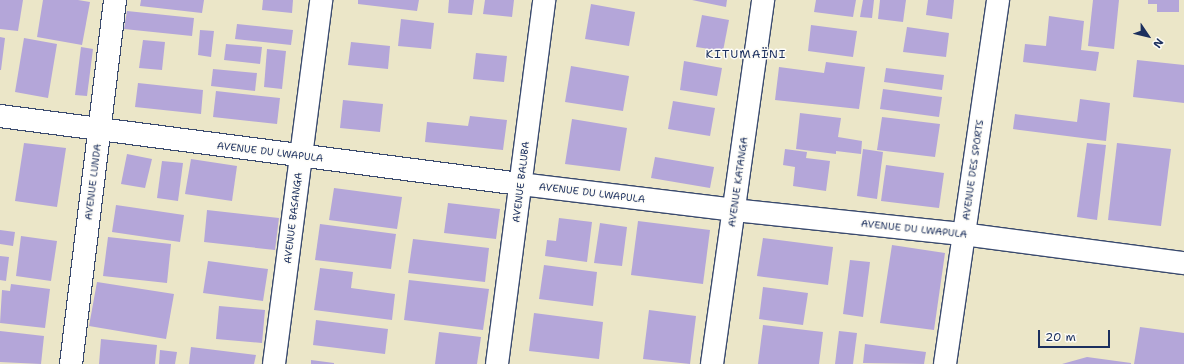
<!DOCTYPE html>
<html>
<head>
<meta charset="utf-8">
<style>
  body { margin:0 }
  #map { position:relative; width:1184px; height:364px; overflow:hidden; background:#ebe6c8; font-family:"Shantell Sans",sans-serif }
  div>[style] { position:absolute }
  .building>* { inset:0; background:#b4a6d9 }
  .roads { filter:drop-shadow(1px 0 #3a4a6e) drop-shadow(-1px 0 #3a4a6e) drop-shadow(0 1px #3a4a6e) drop-shadow(0 -1px #3a4a6e) }
  .minor>* { height:22px; margin:-11px; padding:0 11px; transform-origin:11px; border-radius:11px; background:#fff }
  span { translate:-50% -50%; white-space:nowrap; text-align:center; line-height:1.15; -webkit-text-stroke:3px #fdfcf7; paint-order:stroke }
  .street-label { font-size:10px; color:#1b2f5e }
  .quarter-label { font-size:12px; color:#1b2f5e; letter-spacing:1px }
  .north { position:absolute; left:1128px; top:16px; width:40px; height:40px; -webkit-text-stroke:3px #fdfcf7; paint-order:stroke; rotate:125deg; font-size:11px; font-weight:700; line-height:16px; text-align:center; color:#1b2f5e }
  .north::after { content:''; display:block; margin:auto; width:14px; height:18px; background:#1b2f5e; clip-path:polygon(50% 0,100% 100%,50% 72%,0 100%) }
  .scale { position:absolute; left:1038px; top:330px; width:72px; height:18px; box-sizing:border-box; border:2px solid #1b2f5e; border-top:0; padding-left:5px; font-size:12px; line-height:14px; white-space:nowrap; color:#1b2f5e; -webkit-text-stroke:3px #fdfcf7; paint-order:stroke }
</style>
</head>
<body>
<div id="map">
  <div class="building">
    <div style="clip-path:polygon(0 0,23px 0,18px 31px,0 29px)"></div>
    <div style="clip-path:polygon(43px 0,78px 0,90px 2px,82px 45px,37px 37px)"></div>
    <div style="clip-path:polygon(141px 0,204px 0,202px 13px,140px 6px)"></div>
    <div style="clip-path:polygon(263px 0,293px 0,292px 13px,262px 10px)"></div>
    <div style="clip-path:polygon(358px 0,419px 0,417px 11px,358px 4px)"></div>
    <div style="clip-path:polygon(449px 0,474px 0,472px 15px,448px 13px)"></div>
    <div style="clip-path:polygon(485px 0,514px 0,512px 17px,483px 14px)"></div>
    <div style="clip-path:polygon(692px 0,727px 0,726px 7px)"></div>
    <div style="clip-path:polygon(816px 0,856px 0,853px 17px,814px 12px)"></div>
    <div style="clip-path:polygon(863px 0,874px 0,872px 18px,860px 17px)"></div>
    <div style="clip-path:polygon(880px 0,906px 0,903px 22px,878px 19px)"></div>
    <div style="clip-path:polygon(928px 0,954px 0,952px 19px,926px 15px)"></div>
    <div style="clip-path:polygon(1093px 0,1119px 0,1114px 49px,1088px 46px)"></div>
    <div style="clip-path:polygon(1148px 0,1179px 0,1179px 12px,1157px 12px,1157px 4px,1148px 4px)"></div>
    <div style="clip-path:polygon(591px 4px,635px 12px,629px 46px,585px 39px)"></div>
    <div style="clip-path:polygon(127px 11px,194px 18px,192px 36px,124px 29px)"></div>
    <div style="clip-path:polygon(702px 15px,729px 20px,723px 51px,696px 47px)"></div>
    <div style="clip-path:polygon(1049px 16px,1084px 21px,1081px 50px,1099px 52px,1096px 71px,1023px 62px,1025px 44px,1046px 46px)"></div>
    <div style="clip-path:polygon(401px 19px,434px 23px,431px 49px,398px 46px)"></div>
    <div style="clip-path:polygon(237px 24px,293px 30px,291px 45px,235px 39px)"></div>
    <div style="clip-path:polygon(811px 25px,857px 31px,853px 57px,808px 51px)"></div>
    <div style="clip-path:polygon(907px 27px,949px 33px,946px 57px,903px 52px)"></div>
    <div style="clip-path:polygon(200px 30px,214px 31px,211px 57px,198px 55px)"></div>
    <div style="clip-path:polygon(0 37px,5px 38px,1px 70px,0 70px)"></div>
    <div style="clip-path:polygon(24px 38px,57px 44px,48px 98px,15px 92px)"></div>
    <div style="clip-path:polygon(143px 40px,165px 42px,162px 70px,139px 68px)"></div>
    <div style="clip-path:polygon(351px 42px,390px 46px,388px 69px,348px 65px)"></div>
    <div style="clip-path:polygon(226px 44px,262px 47px,260px 64px,224px 60px)"></div>
    <div style="clip-path:polygon(81px 47px,93px 49px,87px 96px,75px 95px)"></div>
    <div style="clip-path:polygon(267px 49px,286px 51px,282px 89px,264px 87px)"></div>
    <div style="clip-path:polygon(476px 53px,507px 56px,504px 82px,473px 79px)"></div>
    <div style="clip-path:polygon(1137px 60px,1184px 65px,1184px 103px,1133px 97px)"></div>
    <div style="clip-path:polygon(684px 61px,722px 68px,717px 96px,680px 90px)"></div>
    <div style="clip-path:polygon(826px 62px,865px 67px,859px 109px,775px 100px,779px 67px,824px 73px)"></div>
    <div style="clip-path:polygon(571px 66px,629px 76px,623px 111px,565px 102px)"></div>
    <div style="clip-path:polygon(886px 68px,944px 75px,942px 90px,884px 82px)"></div>
    <div style="clip-path:polygon(213px 69px,257px 73px,255px 91px,211px 86px)"></div>
    <div style="clip-path:polygon(138px 83px,203px 90px,201px 114px,135px 107px)"></div>
    <div style="clip-path:polygon(883px 89px,942px 97px,939px 117px,880px 109px)"></div>
    <div style="clip-path:polygon(216px 91px,280px 98px,277px 124px,213px 117px)"></div>
    <div style="clip-path:polygon(1080px 99px,1110px 103px,1106px 141px,1013px 129px,1015px 114px,1077px 122px)"></div>
    <div style="clip-path:polygon(343px 100px,383px 104px,380px 132px,340px 128px)"></div>
    <div style="clip-path:polygon(673px 101px,715px 108px,710px 136px,668px 129px)"></div>
    <div style="clip-path:polygon(800px 113px,841px 118px,838px 137px,862px 141px,861px 154px,836px 151px,836px 154px,796px 149px)"></div>
    <div style="clip-path:polygon(470px 116px,507px 120px,503px 150px,425px 142px,427px 122px,468px 126px)"></div>
    <div style="clip-path:polygon(882px 117px,940px 124px,935px 157px,877px 150px)"></div>
    <div style="clip-path:polygon(572px 119px,627px 128px,620px 171px,565px 164px)"></div>
    <div style="clip-path:polygon(24px 143px,66px 148px,57px 207px,15px 201px)"></div>
    <div style="clip-path:polygon(1087px 143px,1106px 145px,1097px 220px,1077px 217px)"></div>
    <div style="clip-path:polygon(1117px 143px,1171px 149px,1161px 226px,1108px 220px)"></div>
    <div style="clip-path:polygon(785px 149px,807px 152px,806px 158px,830px 161px,826px 191px,793px 186px,795px 167px,783px 165px)"></div>
    <div style="clip-path:polygon(863px 149px,883px 152px,877px 199px,857px 196px)"></div>
    <div style="clip-path:polygon(127px 154px,152px 159px,145px 188px,121px 184px)"></div>
    <div style="clip-path:polygon(655px 157px,714px 167px,710px 188px,651px 178px)"></div>
    <div style="clip-path:polygon(191px 159px,237px 166px,232px 201px,185px 194px)"></div>
    <div style="clip-path:polygon(162px 161px,183px 163px,178px 201px,157px 198px)"></div>
    <div style="clip-path:polygon(886px 165px,944px 173px,939px 208px,881px 201px)"></div>
    <div style="clip-path:polygon(334px 188px,402px 197px,397px 229px,329px 220px)"></div>
    <div style="clip-path:polygon(448px 203px,500px 209px,496px 239px,444px 233px)"></div>
    <div style="clip-path:polygon(116px 205px,184px 215px,180px 242px,112px 232px)"></div>
    <div style="clip-path:polygon(207px 210px,279px 218px,275px 250px,204px 242px)"></div>
    <div style="clip-path:polygon(559px 218px,592px 222px,587px 262px,545px 256px,547px 240px,556px 241px)"></div>
    <div style="clip-path:polygon(638px 221px,710px 230px,703px 284px,631px 275px)"></div>
    <div style="clip-path:polygon(600px 223px,627px 227px,622px 266px,594px 263px)"></div>
    <div style="clip-path:polygon(320px 224px,396px 234px,391px 269px,315px 260px)"></div>
    <div style="clip-path:polygon(0 230px,15px 232px,13px 246px,0 244px)"></div>
    <div style="clip-path:polygon(21px 236px,57px 241px,51px 281px,16px 276px)"></div>
    <div style="clip-path:polygon(108px 237px,171px 244px,167px 283px,103px 276px)"></div>
    <div style="clip-path:polygon(763px 238px,833px 247px,828px 285px,757px 276px)"></div>
    <div style="clip-path:polygon(413px 239px,489px 248px,485px 282px,408px 273px)"></div>
    <div style="clip-path:polygon(892px 245px,945px 253px,934px 330px,880px 323px)"></div>
    <div style="clip-path:polygon(0 256px,9px 257px,6px 281px,0 280px)"></div>
    <div style="clip-path:polygon(850px 260px,870px 262px,863px 317px,843px 314px)"></div>
    <div style="clip-path:polygon(208px 261px,268px 269px,263px 301px,203px 293px)"></div>
    <div style="clip-path:polygon(544px 265px,597px 272px,593px 306px,539px 299px)"></div>
    <div style="clip-path:polygon(320px 268px,353px 272px,351px 288px,395px 294px,392px 320px,314px 310px)"></div>
    <div style="clip-path:polygon(409px 280px,489px 289px,483px 330px,404px 320px)"></div>
    <div style="clip-path:polygon(97px 282px,174px 294px,166px 339px,89px 326px)"></div>
    <div style="clip-path:polygon(11px 284px,50px 289px,45px 328px,0 323px,2px 290px,10px 291px)"></div>
    <div style="clip-path:polygon(763px 287px,808px 293px,803px 325px,759px 319px)"></div>
    <div style="clip-path:polygon(219px 306px,265px 310px,262px 343px,216px 339px)"></div>
    <div style="clip-path:polygon(649px 310px,696px 316px,690px 364px,643px 359px)"></div>
    <div style="clip-path:polygon(534px 313px,603px 322px,599px 359px,529px 351px)"></div>
    <div style="clip-path:polygon(316px 320px,388px 329px,385px 354px,313px 345px)"></div>
    <div style="clip-path:polygon(763px 325px,823px 332px,819px 364px,758px 364px)"></div>
    <div style="clip-path:polygon(1140px 327px,1184px 333px,1184px 364px,1134px 364px)"></div>
    <div style="clip-path:polygon(0 331px,44px 336px,41px 364px,0 362px)"></div>
    <div style="clip-path:polygon(839px 331px,857px 333px,853px 364px,835px 364px)"></div>
    <div style="clip-path:polygon(439px 332px,481px 337px,477px 364px,435px 364px)"></div>
    <div style="clip-path:polygon(101px 339px,157px 345px,155px 364px,99px 364px)"></div>
    <div style="clip-path:polygon(865px 344px,926px 352px,924px 364px,863px 363px)"></div>
    <div style="clip-path:polygon(191px 347px,256px 355px,254px 364px,189px 364px)"></div>
    <div style="clip-path:polygon(160px 350px,177px 352px,175px 364px,159px 364px)"></div>
    <div style="clip-path:polygon(1087px 357px,1131px 363px,1131px 364px,1062px 364px)"></div>
    <div style="clip-path:polygon(311px 360px,334px 363px,334px 364px,311px 364px)"></div>
  </div>
  <div class="roads">
    <div class="minor">
      <div style="left:0;top:116px;width:524px;rotate:7.45deg"></div>
      <div style="left:520px;top:184px;width:216px;rotate:6.9deg"></div>
      <div style="left:734px;top:210px;width:230px;rotate:6deg"></div>
      <div style="left:963px;top:234px;width:223px;rotate:7.5deg"></div>
      <div style="left:71px;top:364px;width:367px;rotate:-83.1deg"></div>
      <div style="left:274px;top:364px;width:367px;rotate:-82.6deg"></div>
      <div style="left:497px;top:364px;width:367px;rotate:-82.6deg"></div>
      <div style="left:712px;top:364px;width:368px;rotate:-82deg"></div>
      <div style="left:945px;top:364px;width:368px;rotate:-81.7deg"></div>
    </div>
  </div>
  <div class="street-label">
    <span style="left:270px;top:152px;rotate:7deg">AVENUE DU LWAPULA</span>
    <span style="left:973px;top:170px;rotate:-82deg">AVENUE DES SPORTS</span>
    <span style="left:93px;top:182px;rotate:-83deg">AVENUE LUNDA</span>
    <span style="left:521px;top:182px;rotate:-83deg">AVENUE BALUBA</span>
    <span style="left:738px;top:182px;rotate:-82deg">AVENUE KATANGA</span>
    <span style="left:592px;top:193px;rotate:7deg">AVENUE DU LWAPULA</span>
    <span style="left:293px;top:218px;rotate:-83deg">AVENUE BASANGA</span>
    <span style="left:914px;top:229px;rotate:6deg">AVENUE DU LWAPULA</span>
  </div>
  <div class="quarter-label">
    <span style="left:746px;top:55px">KITUMAÏNI</span>
  </div>
  <div class="north">N</div>
  <div class="scale">20 m</div>
</div>
</body>
</html>
